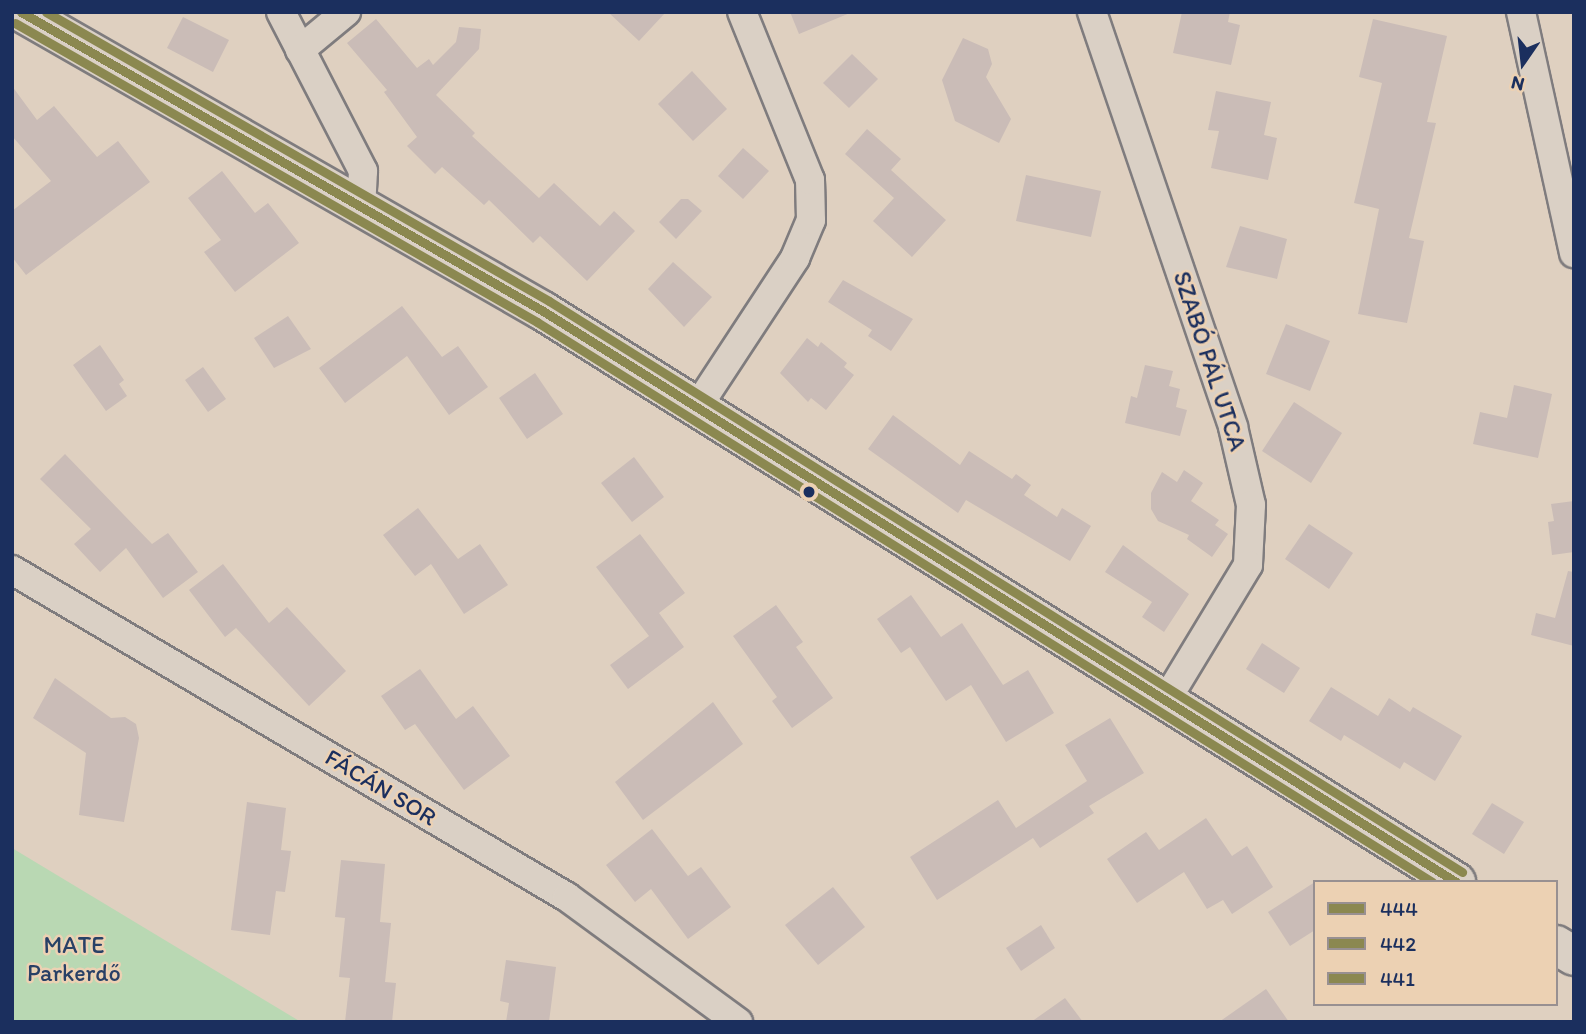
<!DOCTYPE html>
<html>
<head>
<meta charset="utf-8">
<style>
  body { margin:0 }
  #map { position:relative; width:1586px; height:1034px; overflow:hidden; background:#dfd0c0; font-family:Itim,sans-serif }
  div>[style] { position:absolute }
  .green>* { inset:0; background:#b9d8b3 }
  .building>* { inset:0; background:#cabcb7 }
  .roads { filter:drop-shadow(2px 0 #7f7c7e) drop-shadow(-2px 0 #7f7c7e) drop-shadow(0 2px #7f7c7e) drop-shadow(0 -2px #7f7c7e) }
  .street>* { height:28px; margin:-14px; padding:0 14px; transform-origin:14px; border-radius:14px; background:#dad0c5 }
  .secondary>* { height:38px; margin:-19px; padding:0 19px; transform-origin:19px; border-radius:19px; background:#dad0c5 }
  .bus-1>* { height:9px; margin:-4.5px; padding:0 4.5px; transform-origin:4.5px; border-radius:4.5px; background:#8b8850 }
  .bus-2>* { height:9px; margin:-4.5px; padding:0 4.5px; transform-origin:4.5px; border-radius:4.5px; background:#8b8850 }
  .bus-3>* { height:9px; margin:-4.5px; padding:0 4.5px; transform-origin:4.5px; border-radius:4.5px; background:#8b8850 }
  .dots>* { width:19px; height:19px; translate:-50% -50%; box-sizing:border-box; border:4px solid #ecd1b3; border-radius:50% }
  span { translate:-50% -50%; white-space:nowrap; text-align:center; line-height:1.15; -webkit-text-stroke:5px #ecd1b3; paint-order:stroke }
  .street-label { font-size:24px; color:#1b2f5e }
  .park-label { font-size:24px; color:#284066 }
  .frame { position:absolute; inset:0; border:14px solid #1b2f5e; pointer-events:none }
  .legend { position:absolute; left:1313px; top:880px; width:245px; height:126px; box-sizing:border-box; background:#ecd1b3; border:2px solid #989091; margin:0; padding:9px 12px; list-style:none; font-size:21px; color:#1b2f5e }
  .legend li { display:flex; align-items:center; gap:14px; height:35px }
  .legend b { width:35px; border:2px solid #989091 }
  .north { position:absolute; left:1488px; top:28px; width:70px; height:70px; -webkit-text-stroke:5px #ecd1b3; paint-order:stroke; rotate:194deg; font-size:19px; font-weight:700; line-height:28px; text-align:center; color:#1b2f5e }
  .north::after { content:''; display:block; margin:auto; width:24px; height:32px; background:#1b2f5e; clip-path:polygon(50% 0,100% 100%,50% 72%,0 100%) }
</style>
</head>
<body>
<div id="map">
  <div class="green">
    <div style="clip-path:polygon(12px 848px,301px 1022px,12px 1022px)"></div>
  </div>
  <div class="building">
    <div style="clip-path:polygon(608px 12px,666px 12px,639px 41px)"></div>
    <div style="clip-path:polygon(790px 12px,850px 12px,850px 13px,799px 34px)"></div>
    <div style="clip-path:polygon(1182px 12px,1230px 12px,1228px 22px,1240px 25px,1231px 65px,1173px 53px)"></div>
    <div style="clip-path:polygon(183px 17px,229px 40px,213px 72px,167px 48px)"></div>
    <div style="clip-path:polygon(376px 19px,417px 68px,429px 59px,433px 65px,456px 42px,459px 27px,481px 29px,479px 49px,436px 95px,475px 133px,472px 136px,539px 198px,554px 183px,600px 226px,614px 211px,635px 231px,587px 281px,540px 236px,533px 243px,489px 200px,484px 205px,442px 167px,435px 174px,407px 146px,417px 137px,384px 92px,387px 90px,347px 43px)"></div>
    <div style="clip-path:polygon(1373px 19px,1447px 36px,1427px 122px,1436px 123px,1409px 238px,1424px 241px,1407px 323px,1358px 314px,1379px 209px,1354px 203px,1382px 83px,1359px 77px)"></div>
    <div style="clip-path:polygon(963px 38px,988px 49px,992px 64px,986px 77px,1011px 119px,999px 143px,955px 121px,942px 80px)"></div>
    <div style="clip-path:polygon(852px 54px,878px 79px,849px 108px,823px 83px)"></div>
    <div style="clip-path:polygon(692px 71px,727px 109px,693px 141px,658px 104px)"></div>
    <div style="clip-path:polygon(12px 86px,37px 120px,54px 106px,97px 157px,118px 141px,150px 182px,26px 275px,12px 257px,12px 211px,51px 181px,12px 136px)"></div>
    <div style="clip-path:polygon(1216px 91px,1271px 102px,1264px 135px,1277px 138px,1268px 180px,1211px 168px,1219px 131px,1208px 130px)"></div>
    <div style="clip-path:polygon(867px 129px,901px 159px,891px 170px,946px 220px,912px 257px,873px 221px,894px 198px,845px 154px)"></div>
    <div style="clip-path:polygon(743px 148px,769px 171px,743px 199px,718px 176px)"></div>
    <div style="clip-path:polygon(222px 171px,255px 213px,268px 203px,299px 243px,235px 292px,204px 252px,221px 240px,188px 198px)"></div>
    <div style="clip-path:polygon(1026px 175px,1101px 191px,1091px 237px,1016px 221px)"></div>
    <div style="clip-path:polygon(681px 199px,688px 199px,702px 211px,676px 239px,659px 222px)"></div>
    <div style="clip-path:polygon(1240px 226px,1287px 239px,1277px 279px,1226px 267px)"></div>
    <div style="clip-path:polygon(673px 262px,712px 297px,684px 327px,648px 289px)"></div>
    <div style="clip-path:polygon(843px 280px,913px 319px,891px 351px,868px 336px,872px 330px,828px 302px)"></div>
    <div style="clip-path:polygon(402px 306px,442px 357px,458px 346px,488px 387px,449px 415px,407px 356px,345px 403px,319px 368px)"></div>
    <div style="clip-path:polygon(288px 316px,311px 349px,274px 368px,254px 338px)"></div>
    <div style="clip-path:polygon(1286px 324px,1330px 341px,1310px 391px,1266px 374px)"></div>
    <div style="clip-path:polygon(807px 338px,818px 347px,821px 342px,847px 363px,844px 367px,854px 375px,826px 410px,811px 398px,808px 402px,780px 373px)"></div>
    <div style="clip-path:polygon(100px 345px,124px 380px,119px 384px,127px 396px,106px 411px,73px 365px)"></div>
    <div style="clip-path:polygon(1145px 365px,1173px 371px,1169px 386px,1180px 389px,1176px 407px,1187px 410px,1180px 436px,1125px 423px,1131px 396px,1137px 398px)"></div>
    <div style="clip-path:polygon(203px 367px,226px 399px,208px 412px,185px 380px)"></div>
    <div style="clip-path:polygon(535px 373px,563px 414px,527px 439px,499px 398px)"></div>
    <div style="clip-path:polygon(1514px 385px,1552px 394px,1538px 458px,1473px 444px,1480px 412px,1507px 418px)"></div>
    <div style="clip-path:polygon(1294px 402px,1342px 433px,1311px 483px,1262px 451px)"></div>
    <div style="clip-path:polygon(893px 415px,960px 465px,969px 451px,1012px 479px,1016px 474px,1031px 485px,1024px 495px,1057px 517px,1062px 508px,1091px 526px,1070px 561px,966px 500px,958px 513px,868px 449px)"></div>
    <div style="clip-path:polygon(65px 454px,152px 544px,168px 533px,198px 572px,163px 598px,126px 548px,100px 572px,74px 544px,91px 529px,40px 479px)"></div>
    <div style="clip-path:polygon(634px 457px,664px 497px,632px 522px,601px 483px)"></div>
    <div style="clip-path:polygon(1184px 470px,1203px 483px,1191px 501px,1219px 520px,1215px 525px,1228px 534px,1212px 557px,1187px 539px,1189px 535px,1158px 521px,1151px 509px,1151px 493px,1162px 472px,1177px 482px)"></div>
    <div style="clip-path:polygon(1574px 501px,1574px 552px,1552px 555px,1548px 522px,1554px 521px,1551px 504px)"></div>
    <div style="clip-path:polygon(418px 508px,458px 559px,480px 544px,508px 585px,464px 614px,431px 564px,415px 576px,383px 535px)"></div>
    <div style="clip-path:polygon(1309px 524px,1353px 553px,1329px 589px,1285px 559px)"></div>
    <div style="clip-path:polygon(640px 534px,685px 593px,659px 613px,684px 647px,628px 689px,610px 665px,649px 636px,596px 567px)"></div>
    <div style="clip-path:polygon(1123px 545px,1189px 594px,1164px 632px,1142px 617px,1152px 602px,1105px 572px)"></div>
    <div style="clip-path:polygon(223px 564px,269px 623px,287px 607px,346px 671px,309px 706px,236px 628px,225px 637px,189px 590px)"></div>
    <div style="clip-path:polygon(1568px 571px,1574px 572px,1574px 646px,1531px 635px,1536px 613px,1555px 618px)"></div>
    <div style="clip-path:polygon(911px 595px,941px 637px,962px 623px,1003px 685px,1028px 670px,1054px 713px,1006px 742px,971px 685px,946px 701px,910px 647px,901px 653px,877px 619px)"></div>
    <div style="clip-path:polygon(776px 605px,803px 642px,796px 647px,833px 698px,792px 728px,772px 701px,777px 697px,733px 636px)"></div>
    <div style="clip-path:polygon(1262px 643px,1300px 668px,1284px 693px,1246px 669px)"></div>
    <div style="clip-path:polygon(420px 669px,456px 719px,473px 706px,510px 756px,464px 790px,415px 724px,405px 730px,381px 696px)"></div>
    <div style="clip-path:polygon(55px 678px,111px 718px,125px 717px,136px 724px,139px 738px,124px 822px,79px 815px,86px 753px,33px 718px)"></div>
    <div style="clip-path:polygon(1331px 687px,1378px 716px,1389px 698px,1410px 712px,1413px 707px,1462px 736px,1435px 781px,1404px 762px,1400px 769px,1344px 735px,1341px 741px,1309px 721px)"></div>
    <div style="clip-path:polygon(713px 702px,743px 744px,643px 820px,615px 782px)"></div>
    <div style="clip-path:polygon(1110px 718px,1144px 773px,1089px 806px,1094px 813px,1040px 848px,1033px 838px,937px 900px,910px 857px,998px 800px,1016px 828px,1087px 781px,1065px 745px)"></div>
    <div style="clip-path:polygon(247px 802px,286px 808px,281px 850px,291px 851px,285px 892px,276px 891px,270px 935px,231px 930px)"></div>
    <div style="clip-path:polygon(1492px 803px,1524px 822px,1504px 854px,1472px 834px)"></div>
    <div style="clip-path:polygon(1206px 818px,1232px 856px,1247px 846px,1273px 887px,1232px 914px,1223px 900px,1207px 909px,1184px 872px,1137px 903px,1107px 859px,1146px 832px,1159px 850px)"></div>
    <div style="clip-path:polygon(652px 829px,688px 876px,701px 867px,731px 907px,688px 939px,651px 889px,635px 902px,606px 865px)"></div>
    <div style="clip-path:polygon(341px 860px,385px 864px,380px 922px,391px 923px,385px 982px,396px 983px,392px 1022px,345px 1022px,350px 978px,339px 977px,345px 918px,335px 917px)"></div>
    <div style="clip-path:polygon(1315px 882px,1315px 930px,1290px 946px,1268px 912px)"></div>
    <div style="clip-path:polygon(833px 887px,865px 927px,818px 965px,785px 925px)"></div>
    <div style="clip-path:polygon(1041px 925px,1055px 948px,1021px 971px,1006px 948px)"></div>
    <div style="clip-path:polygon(506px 960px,556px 967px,549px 1022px,506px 1022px,509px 1003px,500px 1001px)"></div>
    <div style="clip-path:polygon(1266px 989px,1289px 1022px,1219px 1022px)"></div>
    <div style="clip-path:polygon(1065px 998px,1083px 1022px,1031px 1022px)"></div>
  </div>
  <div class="roads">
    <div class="street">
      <div style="left:281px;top:12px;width:179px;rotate:62.7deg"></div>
      <div style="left:363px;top:171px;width:34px;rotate:93deg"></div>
      <div style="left:1092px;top:12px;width:438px;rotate:71.2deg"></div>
      <div style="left:1233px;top:427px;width:80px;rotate:77deg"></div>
      <div style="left:1251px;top:505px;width:60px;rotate:92.9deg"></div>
      <div style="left:1248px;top:565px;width:157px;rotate:121.2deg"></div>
      <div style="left:1521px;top:12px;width:247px;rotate:77.6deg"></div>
      <div style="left:300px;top:50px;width:60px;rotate:-39.6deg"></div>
      <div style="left:696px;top:409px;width:181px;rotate:-56.7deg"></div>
      <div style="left:795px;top:258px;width:41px;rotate:-67.2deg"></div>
      <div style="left:811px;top:220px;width:40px;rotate:-91.4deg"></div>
      <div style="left:810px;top:180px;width:181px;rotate:-112deg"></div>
      <div style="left:12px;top:570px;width:644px;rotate:30.51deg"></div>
      <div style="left:567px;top:897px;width:212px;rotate:36.2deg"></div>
    </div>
    <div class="secondary">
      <div style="left:21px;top:12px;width:602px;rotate:29.8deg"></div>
      <div style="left:543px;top:311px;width:1077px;rotate:32.02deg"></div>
      <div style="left:1556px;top:945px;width:21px;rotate:31deg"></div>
    </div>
  </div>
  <div class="bus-1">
    <div style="left:21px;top:12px;width:602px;rotate:29.8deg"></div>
    <div style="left:543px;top:311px;width:1077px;rotate:32.02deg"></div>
  </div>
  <div class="bus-2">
    <div style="left:15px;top:23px;width:602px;rotate:29.8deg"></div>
    <div style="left:537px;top:322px;width:1056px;rotate:32.03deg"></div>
  </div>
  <div class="bus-3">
    <div style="left:46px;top:12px;width:580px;rotate:29.88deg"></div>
    <div style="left:549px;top:301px;width:1077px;rotate:32.02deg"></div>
  </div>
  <div class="dots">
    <div style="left:809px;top:492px;background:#1b2f5e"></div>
  </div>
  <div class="street-label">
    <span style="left:1210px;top:361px;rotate:72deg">SZABÓ PÁL UTCA</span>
    <span style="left:381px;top:787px;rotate:31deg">FÁCÁN SOR</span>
  </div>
  <div class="park-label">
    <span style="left:74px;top:959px">MATE<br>Parkerdő</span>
  </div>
  <div class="frame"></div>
  <ul class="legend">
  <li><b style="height:9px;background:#8b8850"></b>444</li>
  <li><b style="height:9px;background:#8b8850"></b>442</li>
  <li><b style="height:9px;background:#8b8850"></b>441</li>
  </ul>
  <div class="north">N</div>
</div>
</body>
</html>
